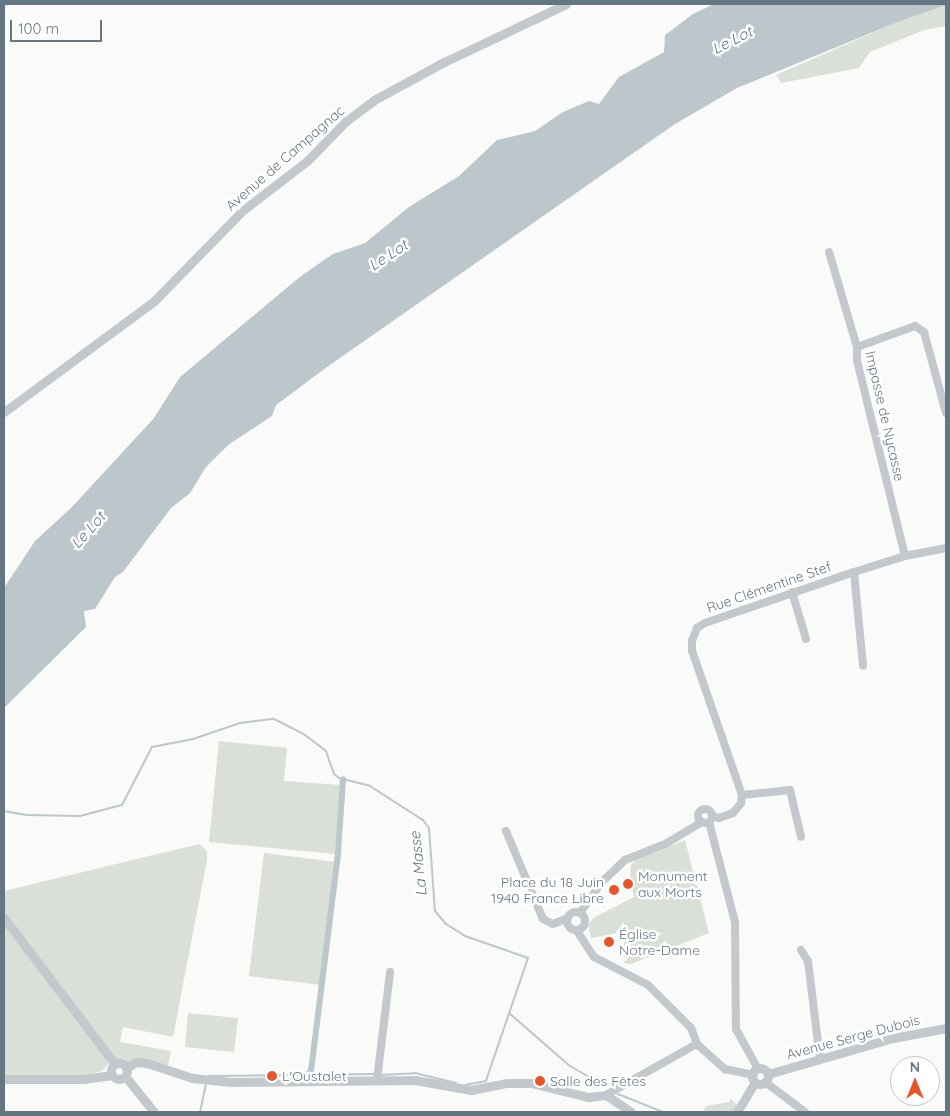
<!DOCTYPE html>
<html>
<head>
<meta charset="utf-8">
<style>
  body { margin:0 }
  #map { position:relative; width:950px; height:1116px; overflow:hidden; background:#fafaf8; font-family:Quicksand,sans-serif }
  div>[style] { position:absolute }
  .green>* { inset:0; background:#dadfd7 }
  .water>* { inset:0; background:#bbc7cb }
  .stream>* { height:2px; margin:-1px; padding:0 1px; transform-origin:1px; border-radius:1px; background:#bbc7cb }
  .canal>* { height:6px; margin:-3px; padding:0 3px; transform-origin:3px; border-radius:3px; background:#bbc7cb }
  .minor>* { height:8px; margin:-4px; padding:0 4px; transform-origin:4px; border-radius:4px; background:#c3c8cc }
  .minor>.ring { margin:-4px; padding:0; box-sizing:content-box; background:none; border:8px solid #c3c8cc; border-radius:50% }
  .tertiary>* { height:9px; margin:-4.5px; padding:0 4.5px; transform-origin:4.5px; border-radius:4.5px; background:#c3c8cc }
  .tertiary>.ring { margin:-4.5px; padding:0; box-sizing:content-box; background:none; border:9px solid #c3c8cc; border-radius:50% }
  .dots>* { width:14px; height:14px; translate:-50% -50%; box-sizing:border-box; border:2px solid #fff; border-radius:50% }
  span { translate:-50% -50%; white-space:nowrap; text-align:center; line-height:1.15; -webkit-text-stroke:5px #fff; paint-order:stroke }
  .street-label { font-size:14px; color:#657683 }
  .poi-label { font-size:14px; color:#657683 }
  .left { translate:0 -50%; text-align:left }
  .right { translate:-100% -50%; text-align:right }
  .water-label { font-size:15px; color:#60757c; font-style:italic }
  .frame { position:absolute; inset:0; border:5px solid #657683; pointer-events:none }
  .north { position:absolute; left:890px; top:1056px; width:50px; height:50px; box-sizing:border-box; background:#fff; border:1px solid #c1c8cd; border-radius:50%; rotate:0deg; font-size:14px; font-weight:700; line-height:20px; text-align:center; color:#657683 }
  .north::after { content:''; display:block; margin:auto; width:18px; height:22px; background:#e4572e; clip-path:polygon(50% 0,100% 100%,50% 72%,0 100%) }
  .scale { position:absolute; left:10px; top:20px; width:92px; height:22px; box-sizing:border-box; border:2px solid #657683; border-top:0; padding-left:6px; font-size:15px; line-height:18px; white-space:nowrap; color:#657683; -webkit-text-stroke:4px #fff; paint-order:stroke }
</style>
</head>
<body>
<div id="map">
  <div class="green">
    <div style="clip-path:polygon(946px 5px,946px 26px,924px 30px,870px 52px,859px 68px,781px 83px,776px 75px,895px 23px)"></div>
    <div style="clip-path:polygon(219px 741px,287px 748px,284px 781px,340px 785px,335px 854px,209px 842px)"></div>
    <div style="clip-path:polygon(685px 840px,709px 933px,631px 964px,624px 963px,623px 932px,591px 938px,588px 925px,593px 918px,634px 897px,630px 874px,631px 865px,636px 859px)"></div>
    <div style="clip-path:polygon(199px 844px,207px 851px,207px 860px,173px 1037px,123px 1027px,120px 1042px,171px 1051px,167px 1071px,111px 1058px,4px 918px,4px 891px)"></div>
    <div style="clip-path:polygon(264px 853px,336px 862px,321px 985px,249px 976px)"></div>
    <div style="clip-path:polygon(4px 925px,107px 1058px,108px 1064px,102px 1071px,80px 1076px,4px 1075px)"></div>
    <div style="clip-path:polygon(188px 1013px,238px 1018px,234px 1052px,185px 1047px)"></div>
    <div style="clip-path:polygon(730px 1098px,737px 1105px,734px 1112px,704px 1111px,705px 1106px,730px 1102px)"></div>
  </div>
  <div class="water">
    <div style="clip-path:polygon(714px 4px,946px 5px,895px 23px,737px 88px,675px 124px,327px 367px,276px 405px,272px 416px,228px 445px,206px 467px,190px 493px,171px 508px,123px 572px,115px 577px,95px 609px,84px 611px,86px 627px,4px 708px,4px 588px,35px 541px,72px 507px,154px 418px,180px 377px,301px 276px,333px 254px,365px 243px,409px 207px,459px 176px,497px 140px,535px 131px,563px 112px,589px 101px,599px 104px,619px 77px,664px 52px,665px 35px,693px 14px)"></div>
  </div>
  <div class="stream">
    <div style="left:4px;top:811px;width:23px;rotate:10deg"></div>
    <div style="left:27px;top:815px;width:53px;rotate:1.1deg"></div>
    <div style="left:80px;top:816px;width:43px;rotate:-14.7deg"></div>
    <div style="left:122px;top:805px;width:65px;rotate:-62.7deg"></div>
    <div style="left:152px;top:747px;width:42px;rotate:-11deg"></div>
    <div style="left:193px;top:739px;width:50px;rotate:-18.8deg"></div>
    <div style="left:240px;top:723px;width:34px;rotate:-7deg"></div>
    <div style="left:274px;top:719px;width:35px;rotate:27deg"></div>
    <div style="left:305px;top:735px;width:26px;rotate:37deg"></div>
    <div style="left:326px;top:751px;width:24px;rotate:71deg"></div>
    <div style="left:334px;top:774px;width:6px;rotate:39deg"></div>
    <div style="left:339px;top:778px;width:32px;rotate:14deg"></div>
    <div style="left:370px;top:786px;width:63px;rotate:32.7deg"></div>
    <div style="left:423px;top:820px;width:10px;rotate:53deg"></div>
    <div style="left:429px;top:828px;width:83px;rotate:85.9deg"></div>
    <div style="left:435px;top:911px;width:17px;rotate:50deg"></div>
    <div style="left:446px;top:924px;width:22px;rotate:32deg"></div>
    <div style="left:465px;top:936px;width:67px;rotate:19.2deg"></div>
    <div style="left:528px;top:958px;width:130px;rotate:108.9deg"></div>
    <div style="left:486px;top:1081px;width:20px;rotate:169deg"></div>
    <div style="left:509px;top:1013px;width:81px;rotate:41deg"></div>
    <div style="left:570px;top:1066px;width:34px;rotate:30deg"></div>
    <div style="left:380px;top:1075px;width:35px;rotate:-3deg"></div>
    <div style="left:415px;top:1073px;width:42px;rotate:13.7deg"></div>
    <div style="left:209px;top:1076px;width:166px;rotate:-0.7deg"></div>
    <div style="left:618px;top:1094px;width:48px;rotate:21.8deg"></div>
    <div style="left:200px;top:1112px;width:30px;rotate:-78deg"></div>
  </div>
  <div class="canal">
    <div style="left:308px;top:1074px;width:4px;rotate:-45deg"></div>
    <div style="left:311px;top:1071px;width:220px;rotate:-82.9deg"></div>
    <div style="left:338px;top:853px;width:74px;rotate:-86.1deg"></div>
  </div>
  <div class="minor">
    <div style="left:829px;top:252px;width:99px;rotate:73.6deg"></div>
    <div style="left:905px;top:556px;width:202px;rotate:-103.8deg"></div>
    <div style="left:857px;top:360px;width:13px;rotate:-90deg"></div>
    <div style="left:857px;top:347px;width:62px;rotate:-19.9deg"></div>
    <div style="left:915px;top:326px;width:11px;rotate:34deg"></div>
    <div style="left:924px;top:332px;width:84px;rotate:74.8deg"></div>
    <div style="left:854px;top:572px;width:94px;rotate:84.5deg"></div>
    <div style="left:792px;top:592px;width:49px;rotate:73.4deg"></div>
    <div style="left:742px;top:795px;width:48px;rotate:-5.9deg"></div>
    <div style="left:790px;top:790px;width:48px;rotate:76.8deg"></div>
    <div class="ring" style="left:698px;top:809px;width:6px;height:6px"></div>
    <div style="left:712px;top:816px;width:7px;rotate:16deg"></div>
    <div style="left:719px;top:818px;width:15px;rotate:-20deg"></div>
    <div style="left:733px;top:813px;width:13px;rotate:-51deg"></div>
    <div style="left:741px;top:803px;width:8px;rotate:-83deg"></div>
    <div style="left:742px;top:795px;width:152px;rotate:-109.1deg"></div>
    <div style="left:692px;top:651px;width:10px;rotate:-90deg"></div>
    <div style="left:692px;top:641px;width:14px;rotate:-69deg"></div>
    <div style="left:697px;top:628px;width:9px;rotate:-32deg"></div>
    <div style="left:705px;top:623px;width:157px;rotate:-18.9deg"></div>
    <div style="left:854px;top:572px;width:53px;rotate:-17.4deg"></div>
    <div style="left:905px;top:556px;width:42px;rotate:-11deg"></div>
    <div style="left:709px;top:822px;width:103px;rotate:75.4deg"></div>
    <div style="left:735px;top:922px;width:107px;rotate:89.5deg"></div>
    <div style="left:736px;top:1029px;width:46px;rotate:61.2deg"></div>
    <div style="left:506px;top:831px;width:95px;rotate:67.2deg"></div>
    <div style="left:543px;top:919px;width:11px;rotate:27deg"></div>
    <div style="left:553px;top:924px;width:16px;rotate:-22deg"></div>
    <div class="ring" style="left:567px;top:912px;width:10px;height:10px"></div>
    <div style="left:580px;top:913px;width:37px;rotate:-55deg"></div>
    <div style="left:601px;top:883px;width:33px;rotate:-44deg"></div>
    <div style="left:625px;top:860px;width:45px;rotate:-22deg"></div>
    <div style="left:667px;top:843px;width:41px;rotate:-31deg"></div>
    <div style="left:577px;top:931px;width:31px;rotate:57deg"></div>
    <div style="left:594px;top:957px;width:61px;rotate:27.4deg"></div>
    <div style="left:648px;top:985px;width:61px;rotate:45deg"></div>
    <div style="left:691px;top:1028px;width:17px;rotate:69deg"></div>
    <div style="left:697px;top:1044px;width:38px;rotate:42deg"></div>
    <div style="left:725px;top:1069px;width:29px;rotate:12deg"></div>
    <div style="left:801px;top:950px;width:13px;rotate:58deg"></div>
    <div style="left:808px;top:961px;width:99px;rotate:83deg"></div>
    <div style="left:377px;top:1080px;width:109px;rotate:-83.1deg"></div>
    <div style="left:765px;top:1082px;width:50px;rotate:36.9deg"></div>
    <div style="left:606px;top:1095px;width:104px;rotate:-29.3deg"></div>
  </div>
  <div class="tertiary">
    <div style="left:4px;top:412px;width:187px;rotate:-36.5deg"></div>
    <div style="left:154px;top:301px;width:126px;rotate:-45.6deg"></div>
    <div style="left:242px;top:211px;width:82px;rotate:-37.6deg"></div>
    <div style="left:307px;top:161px;width:54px;rotate:-45.7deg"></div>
    <div style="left:345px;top:122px;width:36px;rotate:-37deg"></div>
    <div style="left:374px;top:100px;width:80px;rotate:-28.5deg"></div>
    <div style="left:444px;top:62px;width:135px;rotate:-25.4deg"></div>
    <div style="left:4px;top:918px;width:183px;rotate:52.8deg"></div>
    <div class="ring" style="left:111px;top:1063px;width:7px;height:7px"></div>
    <div style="left:126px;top:1068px;width:12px;rotate:-31deg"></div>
    <div style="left:136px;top:1062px;width:11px;rotate:5deg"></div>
    <div style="left:147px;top:1063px;width:47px;rotate:18.4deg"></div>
    <div style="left:192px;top:1078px;width:40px;rotate:5.7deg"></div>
    <div style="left:232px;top:1082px;width:183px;rotate:-0.6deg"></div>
    <div style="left:415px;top:1080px;width:57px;rotate:10.1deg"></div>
    <div style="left:471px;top:1090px;width:37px;rotate:-11deg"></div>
    <div style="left:507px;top:1083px;width:24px"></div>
    <div style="left:531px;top:1083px;width:59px;rotate:13.8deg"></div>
    <div style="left:588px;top:1097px;width:18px;rotate:-6deg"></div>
    <div style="left:606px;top:1095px;width:30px;rotate:34deg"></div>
    <div class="ring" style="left:752px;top:1068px;width:7px;height:7px"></div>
    <div style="left:768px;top:1074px;width:130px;rotate:-16.1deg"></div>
    <div style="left:893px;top:1038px;width:54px;rotate:-10.7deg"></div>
    <div style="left:125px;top:1076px;width:46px;rotate:51.1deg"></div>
    <div style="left:4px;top:1079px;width:79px"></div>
    <div style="left:83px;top:1079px;width:29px;rotate:-8deg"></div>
    <div style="left:737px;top:1112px;width:35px;rotate:-59deg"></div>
  </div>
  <div class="dots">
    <div style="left:628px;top:884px;background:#e4572e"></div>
    <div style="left:614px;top:890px;background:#e4572e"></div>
    <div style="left:609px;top:942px;background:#e4572e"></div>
    <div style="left:272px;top:1076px;background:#e4572e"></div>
    <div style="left:540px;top:1081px;background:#e4572e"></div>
  </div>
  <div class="street-label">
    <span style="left:285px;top:158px;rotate:-41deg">Avenue de Campagnac</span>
    <span style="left:885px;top:416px;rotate:77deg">Impasse de Nycasse</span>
    <span style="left:769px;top:587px;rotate:-19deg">Rue Clémentine Stef</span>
    <span style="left:853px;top:1037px;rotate:-15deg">Avenue Serge Dubois</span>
  </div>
  <div class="poi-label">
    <span class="left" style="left:638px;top:884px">Monument<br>aux Morts</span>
    <span class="right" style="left:604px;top:890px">Place du 18 Juin<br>1940 France Libre</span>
    <span class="left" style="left:619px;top:942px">Église<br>Notre-Dame</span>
    <span class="left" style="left:282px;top:1076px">L'Oustalet</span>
    <span class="left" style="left:550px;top:1081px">Salle des Fêtes</span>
  </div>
  <div class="water-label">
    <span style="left:732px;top:40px;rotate:-27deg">Le Lot</span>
    <span style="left:388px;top:255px;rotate:-33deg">Le Lot</span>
    <span style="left:88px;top:530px;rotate:-48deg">Le Lot</span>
    <span style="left:418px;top:864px;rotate:-96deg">La Masse</span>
  </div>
  <div class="frame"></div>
  <div class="north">N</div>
  <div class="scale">100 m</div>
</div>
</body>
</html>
